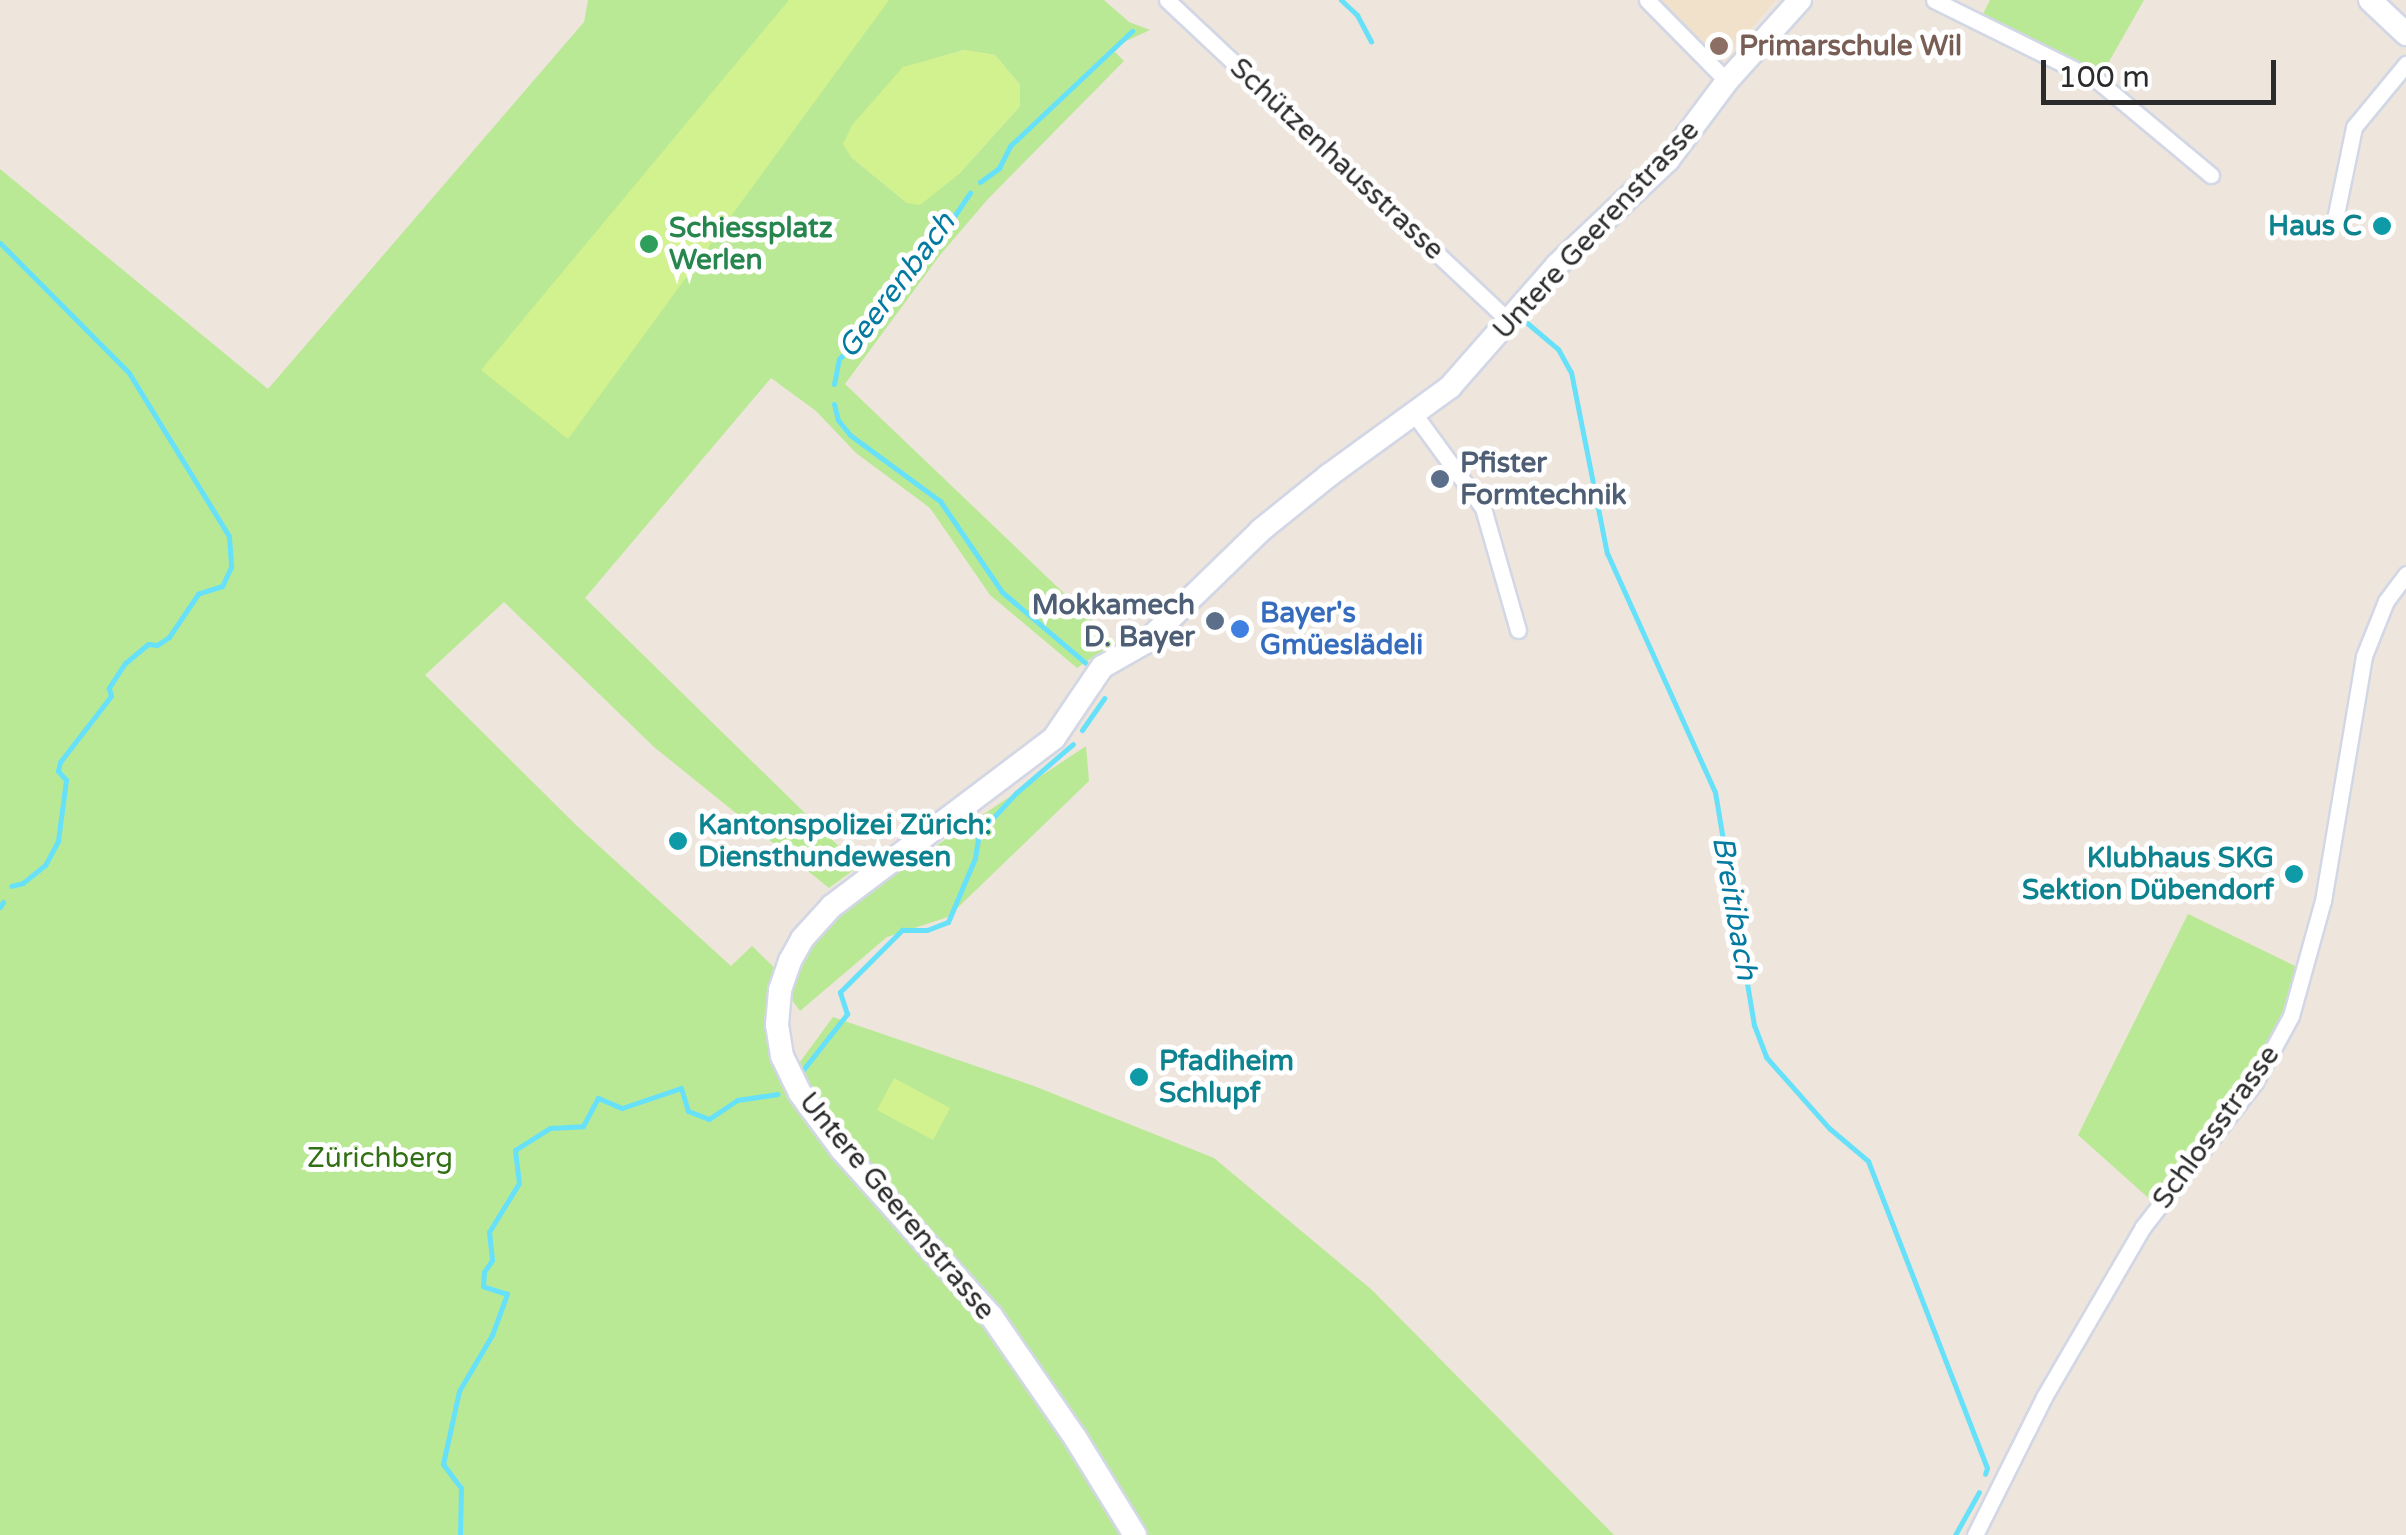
<!DOCTYPE html>
<html>
<head>
<meta charset="utf-8">
<style>
  body { margin:0 }
  #map { position:relative; width:2406px; height:1535px; overflow:hidden; background:#eee5dc; font-family:"Varela Round",sans-serif }
  div>[style] { position:absolute }
  .education>* { inset:0; background:#f1e1cb }
  .green>* { inset:0; background:#bae995 }
  .pitch>* { inset:0; background:#d2f18f }
  .stream>* { height:5px; margin:-2.5px; padding:0 2.5px; transform-origin:2.5px; border-radius:2.5px; background:#67e1f9 }
  .roads { filter:drop-shadow(2px 0 #d2d7e5) drop-shadow(-2px 0 #d2d7e5) drop-shadow(0 2px #d2d7e5) drop-shadow(0 -2px #d2d7e5) }
  .street>* { height:15px; margin:-7.5px; padding:0 7.5px; transform-origin:7.5px; border-radius:7.5px; background:#fff }
  .secondary>* { height:22px; margin:-11px; padding:0 11px; transform-origin:11px; border-radius:11px; background:#fff }
  .dots>* { width:28px; height:28px; translate:-50% -50%; box-sizing:border-box; border:5px solid #fff; border-radius:50% }
  span { translate:-50% -50%; white-space:nowrap; text-align:center; line-height:1.15; -webkit-text-stroke:10px #fff; paint-order:stroke }
  .education-label { font-size:28px; color:#785e54; font-weight:700 }
  .left { translate:0 -50%; text-align:left }
  .street-label { font-size:28px; color:#2b2b2b }
  .culture-label { font-size:28px; color:#0d838f; font-weight:700 }
  .right { translate:-100% -50%; text-align:right }
  .leisure-label { font-size:28px; color:#27864d; font-weight:700 }
  .service-label { font-size:28px; color:#4e5e75; font-weight:700 }
  .shop-label { font-size:28px; color:#366cbe; font-weight:700 }
  .park-label { font-size:28px; color:#317014 }
  .water-label { font-size:30px; color:#037ba1; font-style:italic }
  .scale { position:absolute; left:2041px; top:60px; width:235px; height:45px; box-sizing:border-box; border:5px solid #2b2b2b; border-top:0; padding-left:12px; font-size:30px; line-height:35px; white-space:nowrap; color:#2b2b2b; -webkit-text-stroke:8px #fff; paint-order:stroke }
</style>
</head>
<body>
<div id="map">
  <div class="education">
    <div style="clip-path:polygon(1654px 0,1776px 0,1721px 63px)"></div>
  </div>
  <div class="green">
    <div style="clip-path:polygon(evenodd,588px 0,1104px 0,1129px 22px,1150px 30px,1111px 48px,1124px 61px,988px 199px,940px 255px,845px 384px,1115px 642px,1077px 668px,990px 595px,930px 508px,856px 453px,816px 411px,771px 378px,585px 598px,859px 866px,829px 888px,654px 747px,504px 602px,425px 675px,577px 826px,731px 966px,752px 946px,784px 977px,805px 948px,862px 895px,1086px 746px,1089px 781px,948px 917px,887px 937px,800px 1011px,786px 992px,787px 1039px,797px 1066px,833px 1017px,1034px 1086px,1214px 1158px,1372px 1290px,1614px 1535px,0 1535px,0 169px,268px 389px,584px 22px,588px 0,964px 50px,995px 55px,1020px 85px,1020px 106px,959px 174px,907px 203px,851px 157px,929px 60px,964px 50px)"></div>
    <div style="clip-path:polygon(1990px 0,2144px 0,2098px 81px,1979px 22px)"></div>
    <div style="clip-path:polygon(2188px 914px,2297px 967px,2280px 1023px,2257px 1067px,2153px 1202px,2078px 1135px)"></div>
  </div>
  <div class="pitch">
    <div style="clip-path:polygon(789px 0,889px 0,568px 439px,481px 370px)"></div>
    <div style="clip-path:polygon(965px 50px,995px 55px,1020px 85px,1020px 106px,959px 174px,920px 205px,907px 203px,851px 157px,843px 144px,852px 125px,903px 67px)"></div>
    <div style="clip-path:polygon(894px 1078px,950px 1108px,933px 1140px,877px 1110px)"></div>
  </div>
  <div class="stream">
    <div style="left:1341px;top:0;width:22px;rotate:43deg"></div>
    <div style="left:1357px;top:15px;width:30px;rotate:62deg"></div>
    <div style="left:980px;top:182px;width:24px;rotate:-36deg"></div>
    <div style="left:999px;top:168px;width:25px;rotate:-63deg"></div>
    <div style="left:1010px;top:146px;width:168px;rotate:-43.3deg"></div>
    <div style="left:0;top:243px;width:183px;rotate:45.2deg"></div>
    <div style="left:129px;top:373px;width:191px;rotate:58.5deg"></div>
    <div style="left:229px;top:536px;width:31px;rotate:86deg"></div>
    <div style="left:231px;top:567px;width:21px;rotate:115deg"></div>
    <div style="left:222px;top:586px;width:25px;rotate:162deg"></div>
    <div style="left:198px;top:594px;width:52px;rotate:124deg"></div>
    <div style="left:169px;top:637px;width:14px;rotate:146deg"></div>
    <div style="left:157px;top:645px;width:9px;rotate:-174deg"></div>
    <div style="left:148px;top:644px;width:30px;rotate:140deg"></div>
    <div style="left:125px;top:663px;width:30px;rotate:123deg"></div>
    <div style="left:109px;top:688px;width:8px;rotate:76deg"></div>
    <div style="left:111px;top:696px;width:83px;rotate:127.7deg"></div>
    <div style="left:60px;top:762px;width:9px;rotate:103deg"></div>
    <div style="left:58px;top:771px;width:12px;rotate:48deg"></div>
    <div style="left:66px;top:780px;width:62px;rotate:97.5deg"></div>
    <div style="left:58px;top:841px;width:27px;rotate:118deg"></div>
    <div style="left:45px;top:865px;width:28px;rotate:141deg"></div>
    <div style="left:23px;top:883px;width:12px;rotate:166deg"></div>
    <div style="left:1526px;top:322px;width:42px;rotate:40.2deg"></div>
    <div style="left:1558px;top:349px;width:26px;rotate:61deg"></div>
    <div style="left:1571px;top:372px;width:185px;rotate:78.8deg"></div>
    <div style="left:1607px;top:553px;width:262px;rotate:65.7deg"></div>
    <div style="left:1715px;top:792px;width:236px;rotate:80.5deg"></div>
    <div style="left:1754px;top:1025px;width:34px;rotate:69deg"></div>
    <div style="left:1766px;top:1057px;width:95px;rotate:48.4deg"></div>
    <div style="left:1829px;top:1128px;width:51px;rotate:40.2deg"></div>
    <div style="left:1868px;top:1161px;width:329px;rotate:68.8deg"></div>
    <div style="left:1987px;top:1468px;width:6px;rotate:108deg"></div>
    <div style="left:834px;top:384px;width:25px;rotate:-79deg"></div>
    <div style="left:839px;top:359px;width:47px;rotate:-46.7deg"></div>
    <div style="left:871px;top:325px;width:16px;rotate:-72deg"></div>
    <div style="left:876px;top:310px;width:11px;rotate:-22deg"></div>
    <div style="left:886px;top:306px;width:33px;rotate:-65deg"></div>
    <div style="left:900px;top:276px;width:17px;rotate:-33deg"></div>
    <div style="left:914px;top:267px;width:30px;rotate:-67deg"></div>
    <div style="left:926px;top:239px;width:38px;rotate:-40deg"></div>
    <div style="left:955px;top:215px;width:27px;rotate:-56deg"></div>
    <div style="left:834px;top:404px;width:16px;rotate:76deg"></div>
    <div style="left:838px;top:420px;width:19px;rotate:51deg"></div>
    <div style="left:850px;top:435px;width:112px;rotate:36.3deg"></div>
    <div style="left:940px;top:501px;width:110px;rotate:55.7deg"></div>
    <div style="left:1002px;top:592px;width:111px;rotate:40.3deg"></div>
    <div style="left:1082px;top:730px;width:39px;rotate:-55deg"></div>
    <div style="left:0;top:907px;width:6px;rotate:-59deg"></div>
    <div style="left:799px;top:1075px;width:78px;rotate:-51.8deg"></div>
    <div style="left:847px;top:1014px;width:23px;rotate:-108deg"></div>
    <div style="left:840px;top:992px;width:88px;rotate:-45deg"></div>
    <div style="left:902px;top:930px;width:25px"></div>
    <div style="left:927px;top:930px;width:22px;rotate:-21deg"></div>
    <div style="left:948px;top:922px;width:69px;rotate:-67.1deg"></div>
    <div style="left:975px;top:858px;width:25px;rotate:-81deg"></div>
    <div style="left:979px;top:833px;width:54px;rotate:-47.2deg"></div>
    <div style="left:1016px;top:793px;width:75px;rotate:-40.7deg"></div>
    <div style="left:460px;top:1535px;width:47px;rotate:-88.8deg"></div>
    <div style="left:461px;top:1488px;width:30px;rotate:-127deg"></div>
    <div style="left:443px;top:1464px;width:75px;rotate:-77.6deg"></div>
    <div style="left:459px;top:1391px;width:65px;rotate:-59.5deg"></div>
    <div style="left:492px;top:1335px;width:44px;rotate:-69.9deg"></div>
    <div style="left:507px;top:1294px;width:25px;rotate:-162deg"></div>
    <div style="left:483px;top:1286px;width:14px;rotate:-86deg"></div>
    <div style="left:484px;top:1272px;width:14px;rotate:-56deg"></div>
    <div style="left:492px;top:1260px;width:28px;rotate:-96deg"></div>
    <div style="left:489px;top:1232px;width:57px;rotate:-58.5deg"></div>
    <div style="left:519px;top:1183px;width:33px;rotate:-97deg"></div>
    <div style="left:515px;top:1150px;width:41px;rotate:-32.2deg"></div>
    <div style="left:550px;top:1128px;width:33px;rotate:-3deg"></div>
    <div style="left:583px;top:1126px;width:32px;rotate:-62deg"></div>
    <div style="left:598px;top:1098px;width:26px;rotate:23deg"></div>
    <div style="left:622px;top:1108px;width:62px;rotate:-18.7deg"></div>
    <div style="left:681px;top:1088px;width:24px;rotate:73deg"></div>
    <div style="left:688px;top:1111px;width:22px;rotate:21deg"></div>
    <div style="left:709px;top:1119px;width:34px;rotate:-34deg"></div>
    <div style="left:737px;top:1100px;width:41px;rotate:-8.3deg"></div>
    <div style="left:1955px;top:1535px;width:49px;rotate:-60.8deg"></div>
  </div>
  <div class="roads">
    <div class="street">
      <div style="left:1167px;top:0;width:466px;rotate:43.2deg"></div>
      <div style="left:1647px;top:0;width:114px;rotate:45.4deg"></div>
      <div style="left:1934px;top:0;width:183px;rotate:26.3deg"></div>
      <div style="left:2098px;top:81px;width:147px;rotate:39.8deg"></div>
      <div style="left:2334px;top:224px;width:99px;rotate:-78.3deg"></div>
      <div style="left:2354px;top:127px;width:82px;rotate:-50.5deg"></div>
      <div style="left:1415px;top:415px;width:115px;rotate:53.8deg"></div>
      <div style="left:1483px;top:508px;width:127px;rotate:74deg"></div>
      <div style="left:1975px;top:1535px;width:154px;rotate:-63.4deg"></div>
      <div style="left:2044px;top:1397px;width:197px;rotate:-59.8deg"></div>
      <div style="left:2143px;top:1227px;width:183px;rotate:-52.3deg"></div>
      <div style="left:2255px;top:1082px;width:75px;rotate:-61.4deg"></div>
      <div style="left:2291px;top:1016px;width:119px;rotate:-74.5deg"></div>
      <div style="left:2323px;top:901px;width:248px;rotate:-80.5deg"></div>
      <div style="left:2364px;top:656px;width:59px;rotate:-68.2deg"></div>
      <div style="left:2386px;top:601px;width:34px;rotate:-53deg"></div>
    </div>
    <div class="secondary">
      <div style="left:2370px;top:0;width:50px;rotate:43.4deg"></div>
      <div style="left:1135px;top:1535px;width:113px;rotate:-121.6deg"></div>
      <div style="left:1076px;top:1439px;width:150px;rotate:-124.6deg"></div>
      <div style="left:991px;top:1316px;width:223px;rotate:-131.9deg"></div>
      <div style="left:842px;top:1150px;width:71px;rotate:-126.4deg"></div>
      <div style="left:800px;top:1093px;width:41px;rotate:-115.9deg"></div>
      <div style="left:782px;top:1056px;width:31px;rotate:-99deg"></div>
      <div style="left:777px;top:1025px;width:35px;rotate:-85deg"></div>
      <div style="left:780px;top:990px;width:31px;rotate:-71deg"></div>
      <div style="left:790px;top:961px;width:25px;rotate:-61deg"></div>
      <div style="left:802px;top:939px;width:45px;rotate:-47.7deg"></div>
      <div style="left:832px;top:906px;width:278px;rotate:-37.1deg"></div>
      <div style="left:1054px;top:738px;width:86px;rotate:-55.9deg"></div>
      <div style="left:1102px;top:667px;width:51px;rotate:-29.6deg"></div>
      <div style="left:1146px;top:642px;width:161px;rotate:-44.2deg"></div>
      <div style="left:1261px;top:530px;width:86px;rotate:-38.9deg"></div>
      <div style="left:1328px;top:476px;width:151px;rotate:-36.1deg"></div>
      <div style="left:1450px;top:387px;width:162px;rotate:-48.7deg"></div>
      <div style="left:1557px;top:265px;width:153px;rotate:-43.4deg"></div>
      <div style="left:1668px;top:160px;width:99px;rotate:-53.2deg"></div>
      <div style="left:1727px;top:81px;width:109px;rotate:-48deg"></div>
    </div>
  </div>
  <div class="dots">
    <div style="left:1719px;top:46px;background:#8d6e63"></div>
    <div style="left:2382px;top:226px;background:#0f9aa8"></div>
    <div style="left:649px;top:244px;background:#2e9e5b"></div>
    <div style="left:1440px;top:479px;background:#5c6f8a"></div>
    <div style="left:1215px;top:621px;background:#5c6f8a"></div>
    <div style="left:1240px;top:629px;background:#3f7fe0"></div>
    <div style="left:678px;top:841px;background:#0f9aa8"></div>
    <div style="left:2294px;top:874px;background:#0f9aa8"></div>
    <div style="left:1139px;top:1077px;background:#0f9aa8"></div>
  </div>
  <div class="education-label">
    <span class="left" style="left:1739px;top:46px">Primarschule Wil</span>
  </div>
  <div class="street-label">
    <span style="left:1337px;top:159px;rotate:43deg">Schützenhausstrasse</span>
    <span style="left:1596px;top:230px;rotate:-47deg">Untere Geerenstrasse</span>
    <span style="left:2216px;top:1127px;rotate:-54deg">Schlossstrasse</span>
    <span style="left:897px;top:1206px;rotate:50deg">Untere Geerenstrasse</span>
  </div>
  <div class="culture-label">
    <span class="right" style="left:2362px;top:226px">Haus C</span>
    <span class="left" style="left:698px;top:841px">Kantonspolizei Zürich:<br>Diensthundewesen</span>
    <span class="right" style="left:2274px;top:874px">Klubhaus SKG<br>Sektion Dübendorf</span>
    <span class="left" style="left:1159px;top:1077px">Pfadiheim<br>Schlupf</span>
  </div>
  <div class="leisure-label">
    <span class="left" style="left:669px;top:244px">Schiessplatz<br>Werlen</span>
  </div>
  <div class="service-label">
    <span class="left" style="left:1460px;top:479px">Pfister<br>Formtechnik</span>
    <span class="right" style="left:1195px;top:621px">Mokkamech<br>D. Bayer</span>
  </div>
  <div class="shop-label">
    <span class="left" style="left:1260px;top:629px">Bayer's<br>Gmüeslädeli</span>
  </div>
  <div class="park-label">
    <span style="left:380px;top:1158px">Zürichberg</span>
  </div>
  <div class="water-label">
    <span style="left:897px;top:286px;rotate:-53deg">Geerenbach</span>
    <span style="left:1734px;top:908px;rotate:80deg">Breitibach</span>
  </div>
  <div class="scale">100 m</div>
</div>
</body>
</html>
